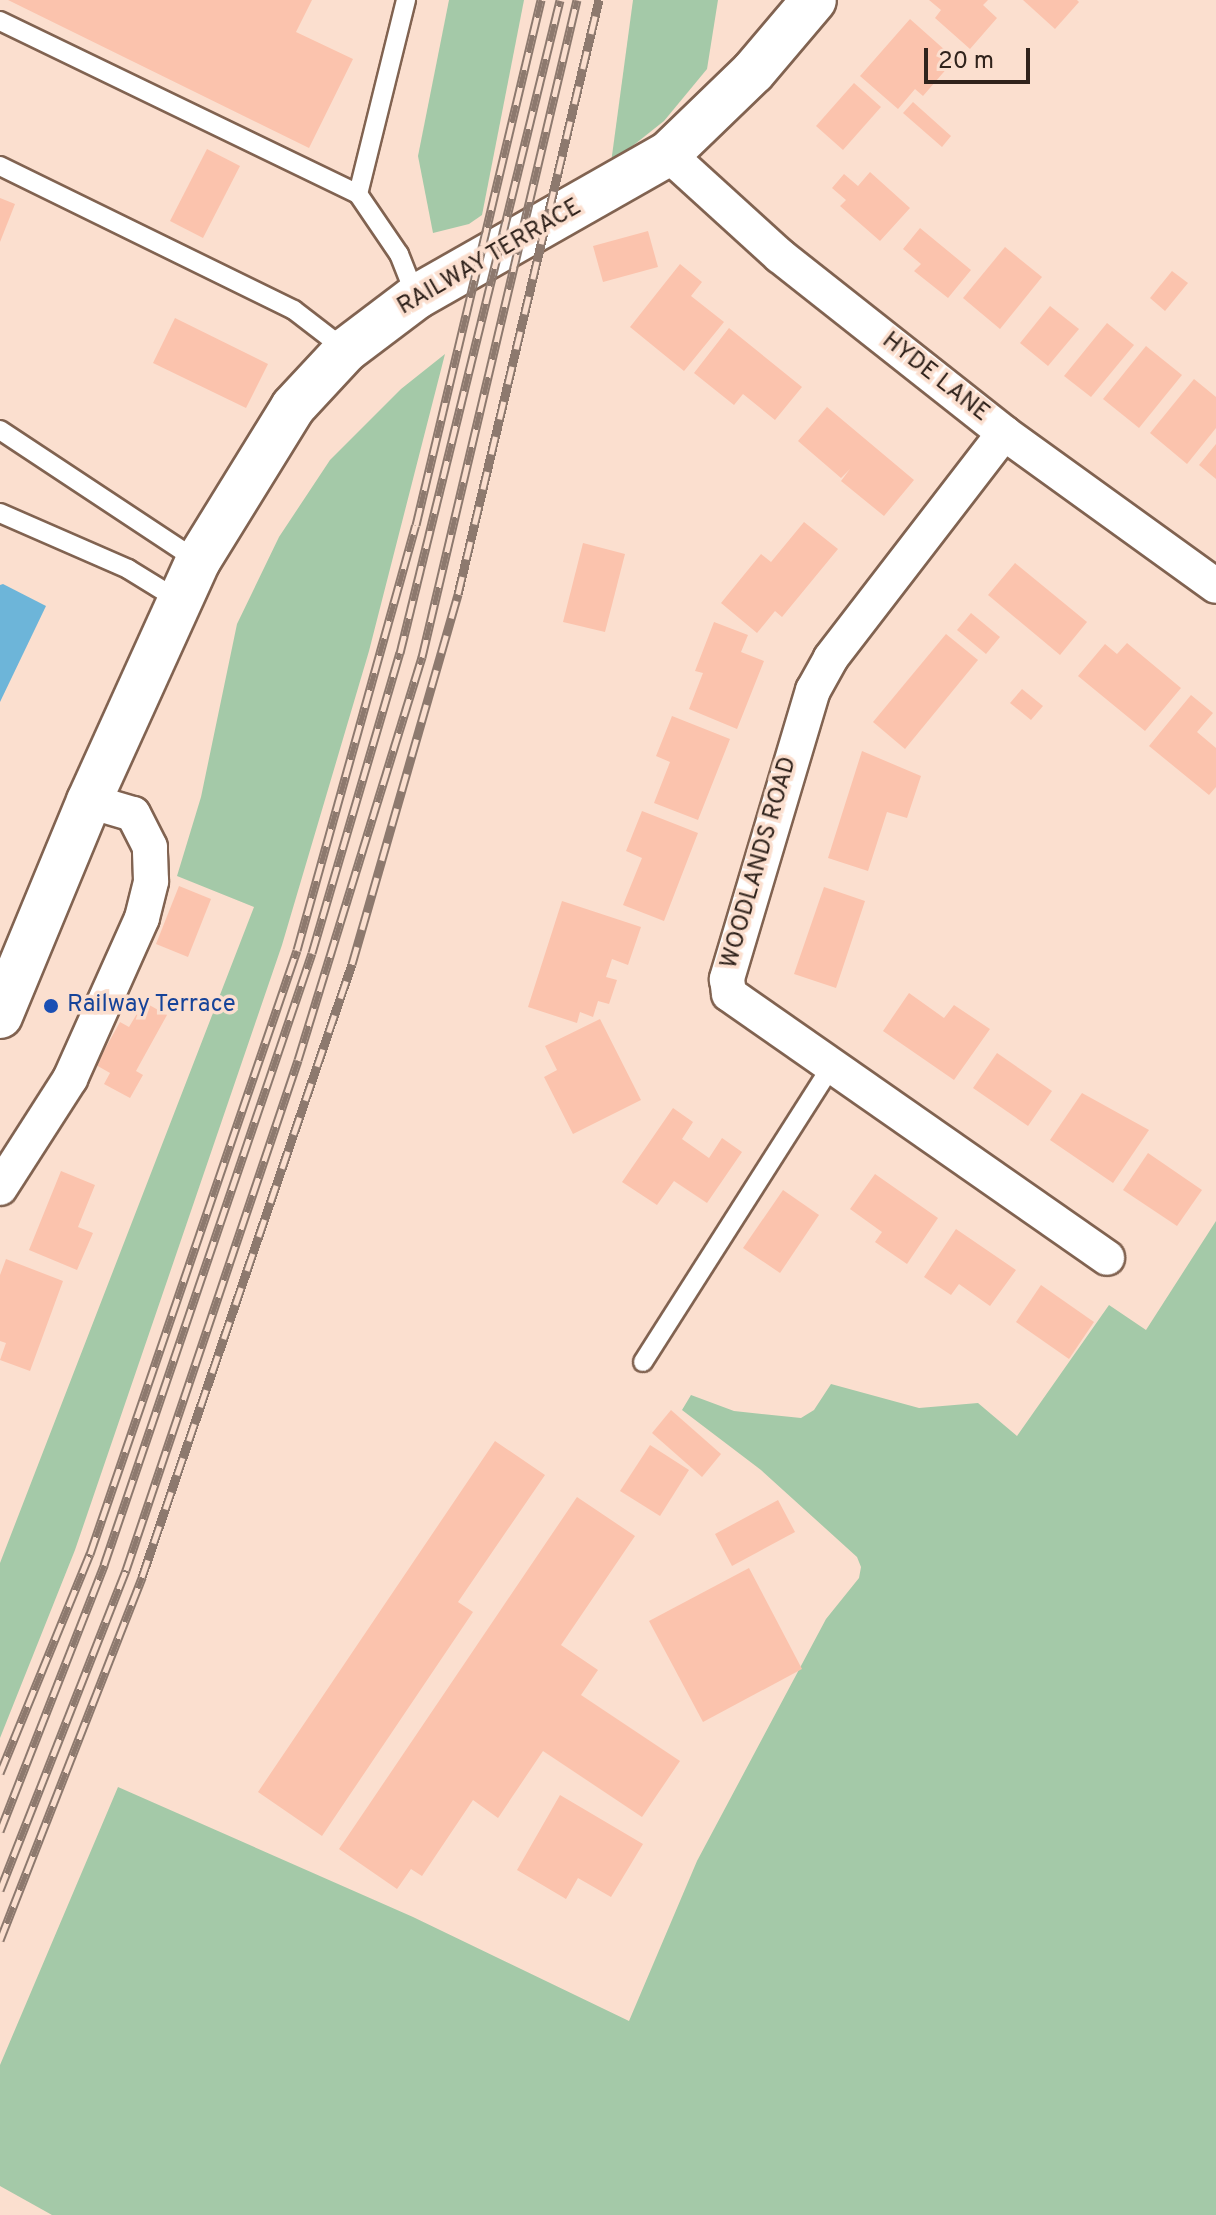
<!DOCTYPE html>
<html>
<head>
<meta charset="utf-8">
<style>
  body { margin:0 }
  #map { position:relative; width:1216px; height:2215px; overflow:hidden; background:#fbdfcf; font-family:Overpass,sans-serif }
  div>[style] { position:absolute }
  .green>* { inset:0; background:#a4c9a8 }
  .water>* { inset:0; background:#6db5d9 }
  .building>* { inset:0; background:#fbc3ad }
  .roads { filter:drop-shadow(2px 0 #816351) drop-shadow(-2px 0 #816351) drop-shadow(0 2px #816351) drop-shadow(0 -2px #816351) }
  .lane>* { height:18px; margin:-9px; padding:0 9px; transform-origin:9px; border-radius:9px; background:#fff }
  .street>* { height:34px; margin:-17px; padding:0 17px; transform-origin:17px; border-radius:17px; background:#fff }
  .secondary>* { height:44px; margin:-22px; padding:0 22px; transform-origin:22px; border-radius:22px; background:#fff }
  .rail>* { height:9px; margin-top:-4.5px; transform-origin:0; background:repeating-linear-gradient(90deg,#fbdfcf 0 18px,#8d796e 0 36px); box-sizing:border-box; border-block:2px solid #8d796e }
  .dots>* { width:22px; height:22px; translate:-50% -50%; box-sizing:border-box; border:4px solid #fbdfcf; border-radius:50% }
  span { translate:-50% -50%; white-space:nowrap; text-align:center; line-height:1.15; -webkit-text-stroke:7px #fbdfcf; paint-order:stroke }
  .street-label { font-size:24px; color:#30231c }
  .transit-label { font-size:24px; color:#164399 }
  .left { translate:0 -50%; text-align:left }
  .scale { position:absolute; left:924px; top:48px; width:106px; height:36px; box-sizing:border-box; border:4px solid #30231c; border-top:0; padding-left:10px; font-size:24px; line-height:28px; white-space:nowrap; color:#30231c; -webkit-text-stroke:6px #fbdfcf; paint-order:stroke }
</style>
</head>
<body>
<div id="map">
  <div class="green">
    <div style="clip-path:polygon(449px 0,524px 0,482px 215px,469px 224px,433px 233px,418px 156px)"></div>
    <div style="clip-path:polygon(633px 0,718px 0,707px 69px,664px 121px,611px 163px)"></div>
    <div style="clip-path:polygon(445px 354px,369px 651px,282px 945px,75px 1550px,0 1738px,0 1563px,254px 907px,177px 876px,201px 797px,237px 624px,279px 537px,330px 460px,401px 389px)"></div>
    <div style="clip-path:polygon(1216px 1221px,1216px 2215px,52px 2215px,0 2186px,0 2065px,118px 1787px,413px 1917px,629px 2021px,697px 1861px,826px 1619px,859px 1578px,861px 1567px,857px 1557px,761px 1470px,682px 1410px,691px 1395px,734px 1411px,801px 1418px,814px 1410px,831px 1384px,919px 1408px,978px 1403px,1017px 1436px,1109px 1305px,1146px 1330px)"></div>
  </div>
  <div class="water">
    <div style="clip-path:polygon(3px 584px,46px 606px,0 702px,0 585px)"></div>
  </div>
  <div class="building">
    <div style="clip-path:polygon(8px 0,312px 0,296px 32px,353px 59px,309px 148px)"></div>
    <div style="clip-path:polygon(929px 0,988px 0,983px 5px,997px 18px,970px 49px,935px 18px,941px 10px)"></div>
    <div style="clip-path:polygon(1023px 0,1077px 0,1079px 2px,1055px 29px)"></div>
    <div style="clip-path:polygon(910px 19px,955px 59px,923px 96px,915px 89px,898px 109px,860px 76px)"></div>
    <div style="clip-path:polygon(854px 83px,881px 107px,843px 150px,816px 126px)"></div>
    <div style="clip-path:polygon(913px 102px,951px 136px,942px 147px,903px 113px)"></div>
    <div style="clip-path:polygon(207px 149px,240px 166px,203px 238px,170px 221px)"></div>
    <div style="clip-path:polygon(870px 172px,910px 208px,880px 241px,840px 206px,846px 200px,832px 188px,844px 174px,858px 186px)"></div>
    <div style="clip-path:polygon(0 198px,15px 204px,0 242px)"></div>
    <div style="clip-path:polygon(920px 228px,971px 270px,948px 298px,914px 271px,921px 264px,903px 249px)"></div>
    <div style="clip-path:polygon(648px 231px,658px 267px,603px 282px,593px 246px)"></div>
    <div style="clip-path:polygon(1005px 247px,1042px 277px,1000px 329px,963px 298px)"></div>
    <div style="clip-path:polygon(680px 264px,702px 282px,691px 296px,724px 322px,684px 371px,630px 327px)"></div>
    <div style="clip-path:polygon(1172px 271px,1188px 283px,1165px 311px,1150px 298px)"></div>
    <div style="clip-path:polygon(1050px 306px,1079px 329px,1048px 366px,1020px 343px)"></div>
    <div style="clip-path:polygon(175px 318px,268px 364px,246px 408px,153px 363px)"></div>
    <div style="clip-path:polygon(1107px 323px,1134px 345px,1091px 397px,1064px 376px)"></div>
    <div style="clip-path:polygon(729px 328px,802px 387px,775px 420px,743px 394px,734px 405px,694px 373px)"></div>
    <div style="clip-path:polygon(1146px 346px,1182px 375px,1139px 428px,1103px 399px)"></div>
    <div style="clip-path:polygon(1194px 379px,1216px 397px,1216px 428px,1187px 464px,1150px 433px)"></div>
    <div style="clip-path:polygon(827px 407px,914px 480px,884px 516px,841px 481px,850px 469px,841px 478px,798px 441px)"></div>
    <div style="clip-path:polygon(1216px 444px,1216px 479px,1199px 465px)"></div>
    <div style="clip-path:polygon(804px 522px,838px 549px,782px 617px,775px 611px,757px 633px,721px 603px,761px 554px,771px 562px)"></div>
    <div style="clip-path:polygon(583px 543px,625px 554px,605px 632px,563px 622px)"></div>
    <div style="clip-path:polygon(1015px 563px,1087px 622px,1060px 655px,988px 595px)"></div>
    <div style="clip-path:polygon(971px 613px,1000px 637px,986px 654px,957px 630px)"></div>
    <div style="clip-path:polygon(714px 622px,748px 635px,741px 652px,764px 661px,737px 729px,689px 709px,703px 673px,695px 671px)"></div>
    <div style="clip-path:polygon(946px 634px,978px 660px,905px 749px,873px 722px)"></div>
    <div style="clip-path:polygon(1127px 643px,1181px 688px,1145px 731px,1078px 676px,1105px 644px,1117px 654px)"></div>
    <div style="clip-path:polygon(1022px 689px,1043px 706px,1031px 720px,1010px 703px)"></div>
    <div style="clip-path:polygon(1191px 695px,1213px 713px,1197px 732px,1216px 748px,1216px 787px,1209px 795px,1149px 746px)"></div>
    <div style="clip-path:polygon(672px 716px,730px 739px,698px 820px,654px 803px,670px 762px,656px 756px)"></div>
    <div style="clip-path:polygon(862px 751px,921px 776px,907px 818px,887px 812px,868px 871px,828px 858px)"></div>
    <div style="clip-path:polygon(642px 811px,698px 833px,664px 921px,623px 905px,642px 858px,626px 851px)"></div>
    <div style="clip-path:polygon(179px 886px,211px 899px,188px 957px,156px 944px)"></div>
    <div style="clip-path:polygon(824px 887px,865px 901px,836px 988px,794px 974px)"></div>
    <div style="clip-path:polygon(562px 901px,641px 927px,628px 965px,612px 959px,606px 977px,617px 980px,609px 1004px,598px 1001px,593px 1017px,580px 1012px,577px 1023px,528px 1007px)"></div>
    <div style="clip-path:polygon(909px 993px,944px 1018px,954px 1005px,990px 1029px,954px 1080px,883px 1031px)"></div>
    <div style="clip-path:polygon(144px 1002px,167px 1015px,136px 1071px,143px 1075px,130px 1098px,104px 1084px,110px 1073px,96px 1065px,120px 1022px,129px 1027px)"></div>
    <div style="clip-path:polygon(600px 1019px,641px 1100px,573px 1134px,544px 1077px,557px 1070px,545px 1046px)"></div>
    <div style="clip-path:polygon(997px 1053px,1052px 1091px,1028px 1126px,973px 1088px)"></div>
    <div style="clip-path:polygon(1082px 1093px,1149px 1130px,1113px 1183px,1050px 1140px)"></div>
    <div style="clip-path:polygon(673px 1108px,693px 1122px,682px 1139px,709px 1158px,722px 1138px,742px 1152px,707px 1203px,674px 1181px,657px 1205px,622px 1182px)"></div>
    <div style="clip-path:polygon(1148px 1153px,1202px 1190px,1177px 1226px,1123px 1190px)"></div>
    <div style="clip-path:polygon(61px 1171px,95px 1185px,78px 1227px,93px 1233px,77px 1270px,29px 1250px)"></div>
    <div style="clip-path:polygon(875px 1174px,938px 1218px,907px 1264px,875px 1242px,882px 1232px,850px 1209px)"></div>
    <div style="clip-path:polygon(783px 1190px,819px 1215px,780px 1273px,743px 1248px)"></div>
    <div style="clip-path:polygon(956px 1229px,1016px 1270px,990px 1306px,959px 1284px,951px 1295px,924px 1277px)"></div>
    <div style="clip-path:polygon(6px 1259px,63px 1281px,30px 1371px,0 1360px,6px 1343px,0 1341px,0 1275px)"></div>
    <div style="clip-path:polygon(1041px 1285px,1094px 1322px,1069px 1359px,1016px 1322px)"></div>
    <div style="clip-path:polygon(671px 1410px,721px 1454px,702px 1477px,652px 1433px)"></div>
    <div style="clip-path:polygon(495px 1441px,545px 1475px,458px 1602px,473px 1612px,322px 1836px,258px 1792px)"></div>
    <div style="clip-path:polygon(650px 1445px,689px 1470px,660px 1516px,620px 1491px)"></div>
    <div style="clip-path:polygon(577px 1497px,635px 1536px,561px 1645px,598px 1670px,581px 1695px,680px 1761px,642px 1817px,543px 1751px,498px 1818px,473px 1800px,422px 1876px,411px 1869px,397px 1889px,339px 1849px)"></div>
    <div style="clip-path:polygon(778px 1500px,795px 1532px,732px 1566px,715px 1534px)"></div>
    <div style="clip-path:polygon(749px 1568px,802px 1669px,703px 1722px,649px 1621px)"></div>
    <div style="clip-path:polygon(560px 1795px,643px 1844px,611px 1897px,578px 1878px,566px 1899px,517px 1870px)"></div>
  </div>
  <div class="roads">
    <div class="lane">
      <div style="left:0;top:21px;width:398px;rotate:25.8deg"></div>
      <div style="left:358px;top:194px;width:73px;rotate:55.7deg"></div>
      <div style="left:399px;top:254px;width:46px;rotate:68.4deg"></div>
      <div style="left:0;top:166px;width:327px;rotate:26.1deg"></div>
      <div style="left:294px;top:310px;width:66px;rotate:37.6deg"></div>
      <div style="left:358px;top:194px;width:200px;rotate:-76.1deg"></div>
      <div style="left:0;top:430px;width:237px;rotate:33.5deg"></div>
      <div style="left:0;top:513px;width:140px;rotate:23.6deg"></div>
      <div style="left:128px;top:569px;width:61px;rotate:31.6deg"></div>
      <div style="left:643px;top:1362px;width:348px;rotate:-57.5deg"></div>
    </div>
    <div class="street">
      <div style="left:668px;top:154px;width:151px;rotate:42.3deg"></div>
      <div style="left:780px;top:256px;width:285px;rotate:38.3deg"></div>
      <div style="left:1004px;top:433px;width:261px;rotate:35.8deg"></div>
      <div style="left:1004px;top:433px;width:284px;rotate:127.6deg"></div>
      <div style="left:831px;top:658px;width:37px;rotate:119deg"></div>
      <div style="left:813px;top:690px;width:302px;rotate:106.6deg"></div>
      <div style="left:727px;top:979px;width:15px;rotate:82deg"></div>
      <div style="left:729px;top:994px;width:461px;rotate:34.9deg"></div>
      <div style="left:0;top:1188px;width:130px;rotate:-57.3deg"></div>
      <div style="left:70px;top:1079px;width:176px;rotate:-65.9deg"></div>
      <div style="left:142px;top:918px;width:38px;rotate:-76deg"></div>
      <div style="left:151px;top:881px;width:34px;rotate:-92deg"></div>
      <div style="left:150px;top:847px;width:37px;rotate:-117deg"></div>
      <div style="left:133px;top:814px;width:46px;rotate:-163.5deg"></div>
    </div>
    <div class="secondary">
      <div style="left:0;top:1016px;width:233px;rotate:-67.5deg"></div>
      <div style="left:89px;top:801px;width:264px;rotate:-65.6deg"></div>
      <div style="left:198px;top:561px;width:181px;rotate:-58.3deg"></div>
      <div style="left:293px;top:407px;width:78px;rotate:-47.1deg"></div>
      <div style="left:346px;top:350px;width:88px;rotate:-37.1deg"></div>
      <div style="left:416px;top:297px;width:290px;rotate:-29.6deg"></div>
      <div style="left:668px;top:154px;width:118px;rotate:-44deg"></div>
      <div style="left:753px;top:72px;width:94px;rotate:-49.7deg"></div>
    </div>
  </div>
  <div class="rail">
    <div style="left:0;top:1773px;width:237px;rotate:-67.7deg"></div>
    <div style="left:90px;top:1554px;width:638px;rotate:-71.08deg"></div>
    <div style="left:297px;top:950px;width:441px;rotate:-74.4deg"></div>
    <div style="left:416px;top:525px;width:540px;rotate:-76.61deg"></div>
    <div style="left:0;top:1831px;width:286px;rotate:-68.6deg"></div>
    <div style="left:104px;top:1565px;width:646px;rotate:-71.23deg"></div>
    <div style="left:312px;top:953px;width:313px;rotate:-73.7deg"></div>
    <div style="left:400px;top:653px;width:672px;rotate:-76.23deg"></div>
    <div style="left:0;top:1890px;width:344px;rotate:-68.5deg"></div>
    <div style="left:126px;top:1570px;width:538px;rotate:-71.36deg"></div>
    <div style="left:298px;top:1060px;width:422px;rotate:-72.9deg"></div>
    <div style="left:422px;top:657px;width:675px;rotate:-76.73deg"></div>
    <div style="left:0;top:1940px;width:390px;rotate:-68.6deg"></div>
    <div style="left:142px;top:1577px;width:648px;rotate:-71.09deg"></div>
    <div style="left:352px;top:964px;width:385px;rotate:-74deg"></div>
    <div style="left:458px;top:594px;width:611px;rotate:-76.65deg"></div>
  </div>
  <div class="dots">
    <div style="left:51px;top:1006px;background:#1a4fb4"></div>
  </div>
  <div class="street-label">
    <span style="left:490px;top:258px;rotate:-30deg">RAILWAY TERRACE</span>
    <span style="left:935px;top:378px;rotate:38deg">HYDE LANE</span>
    <span style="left:760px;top:863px;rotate:-74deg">WOODLANDS ROAD</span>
  </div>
  <div class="transit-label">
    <span class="left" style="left:67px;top:1006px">Railway Terrace</span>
  </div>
  <div class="scale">20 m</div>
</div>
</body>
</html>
